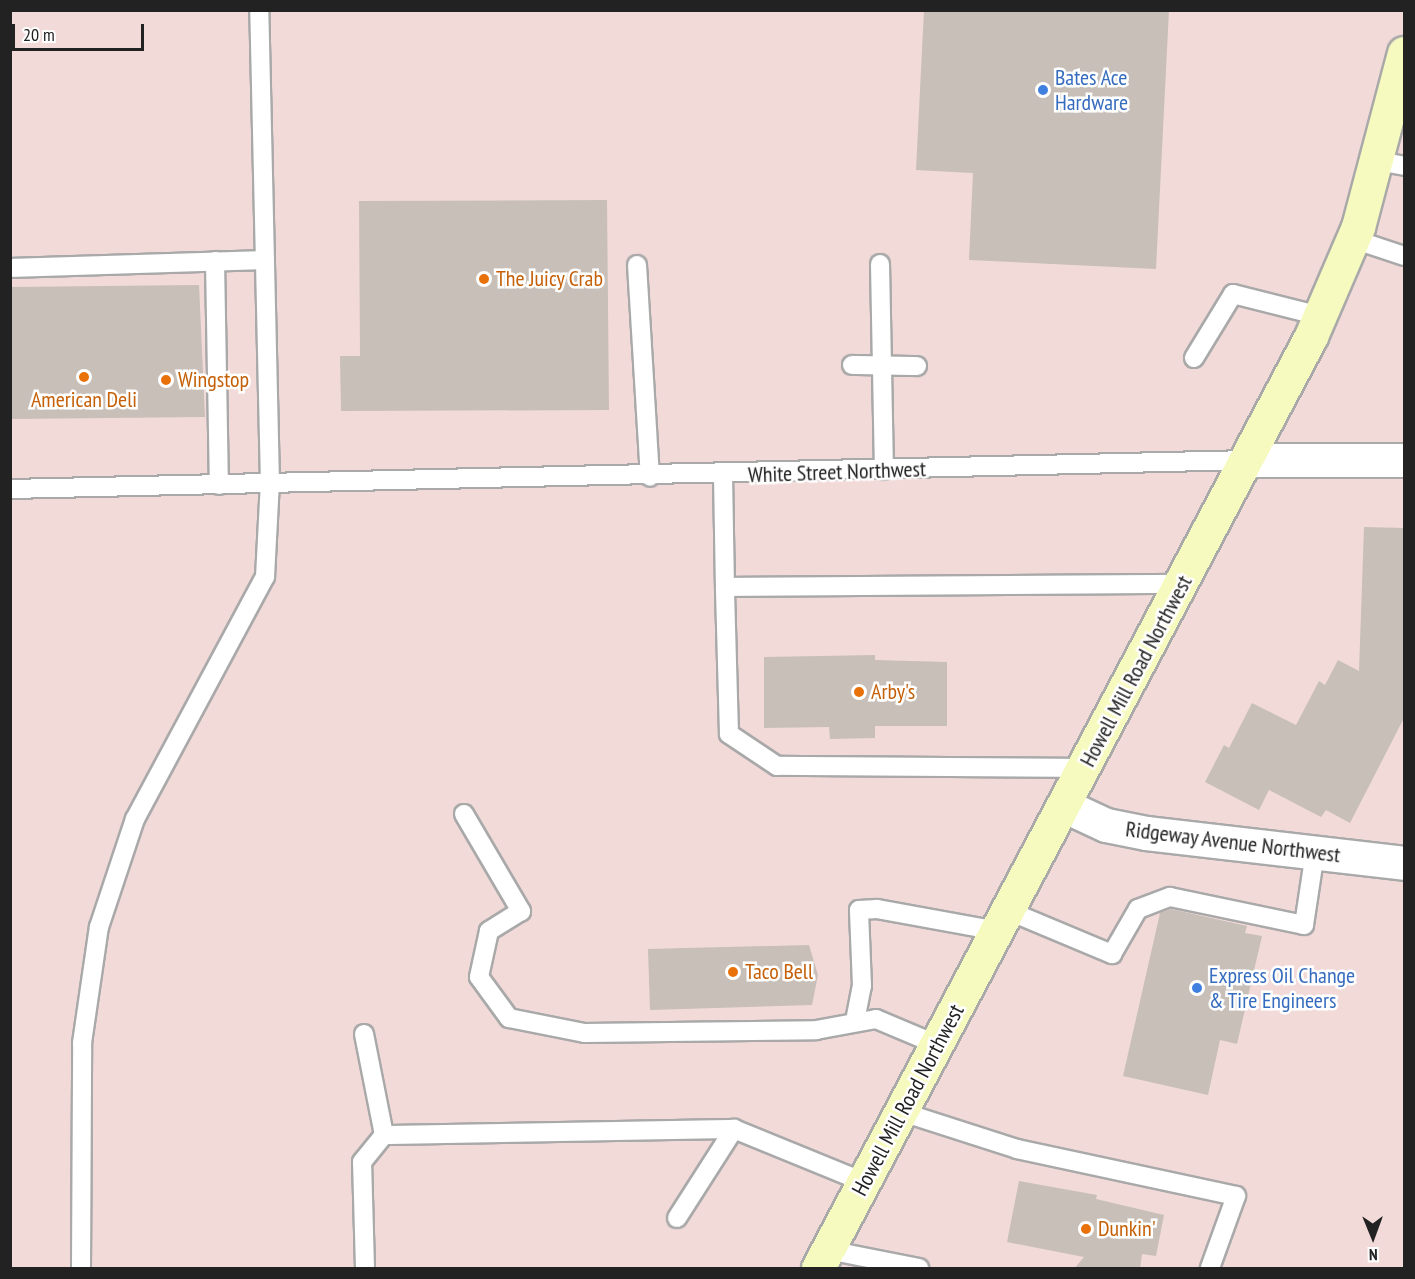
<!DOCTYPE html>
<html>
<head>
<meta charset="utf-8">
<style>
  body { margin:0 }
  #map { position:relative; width:1415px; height:1279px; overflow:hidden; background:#f2efe9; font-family:"PT Sans Narrow",sans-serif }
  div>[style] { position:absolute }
  .commercial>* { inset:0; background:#f2dad9 }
  .building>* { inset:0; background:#c7bfb8 }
  .roads { filter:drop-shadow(2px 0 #a9a9a9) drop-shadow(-2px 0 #a9a9a9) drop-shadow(0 2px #a9a9a9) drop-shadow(0 -2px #a9a9a9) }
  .service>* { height:18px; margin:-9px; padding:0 9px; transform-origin:9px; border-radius:9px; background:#fff }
  .minor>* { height:33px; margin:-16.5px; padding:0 16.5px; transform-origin:16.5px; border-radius:16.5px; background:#fff }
  .secondary>* { height:33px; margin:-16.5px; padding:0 16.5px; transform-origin:16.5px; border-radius:16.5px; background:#f7fabf }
  .dots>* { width:16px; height:16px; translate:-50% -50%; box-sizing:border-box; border:3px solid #fff; border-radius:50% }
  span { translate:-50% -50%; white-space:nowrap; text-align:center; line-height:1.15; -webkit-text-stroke:5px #fff; paint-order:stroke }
  .shop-label { font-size:22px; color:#366cbe }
  .left { translate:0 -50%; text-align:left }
  .food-label { font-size:22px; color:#c56008 }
  .street-label { font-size:22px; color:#222 }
  .frame { position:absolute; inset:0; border:12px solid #222; pointer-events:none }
  .north { position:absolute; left:1343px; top:1207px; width:60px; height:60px; -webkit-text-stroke:4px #fff; paint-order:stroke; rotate:179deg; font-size:16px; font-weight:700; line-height:24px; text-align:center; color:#222 }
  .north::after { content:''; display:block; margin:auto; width:21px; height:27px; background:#222; clip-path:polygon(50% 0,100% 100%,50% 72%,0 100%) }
  .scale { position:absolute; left:12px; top:24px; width:132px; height:27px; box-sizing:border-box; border:3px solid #222; border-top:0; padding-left:8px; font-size:18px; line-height:21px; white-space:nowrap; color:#222; -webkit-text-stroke:4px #fff; paint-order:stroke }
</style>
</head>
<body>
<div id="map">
  <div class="commercial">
    <div style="clip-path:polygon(11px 11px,1404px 11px,1404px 1268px,11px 1268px)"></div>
  </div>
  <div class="building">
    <div style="clip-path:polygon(924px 10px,1169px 10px,1156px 269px,969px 260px,973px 173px,916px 170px)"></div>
    <div style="clip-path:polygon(607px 200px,609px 410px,341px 411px,340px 356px,360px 356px,359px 201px)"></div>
    <div style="clip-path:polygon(199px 285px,205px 417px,10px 419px,10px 287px)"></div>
    <div style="clip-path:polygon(1364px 527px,1404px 528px,1404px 718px,1350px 823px,1326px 810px,1321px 817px,1269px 790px,1259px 810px,1205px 782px,1224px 745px,1229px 748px,1252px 703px,1296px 725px,1319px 681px,1325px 685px,1338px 660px,1359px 671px)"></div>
    <div style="clip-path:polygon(875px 655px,875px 660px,947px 662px,947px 726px,875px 726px,875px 738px,830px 739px,829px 727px,764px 728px,764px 657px)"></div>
    <div style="clip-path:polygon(1171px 909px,1247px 926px,1245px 933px,1262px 936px,1237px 1044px,1220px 1040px,1208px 1095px,1123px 1076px,1160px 913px)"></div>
    <div style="clip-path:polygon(809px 945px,818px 975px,812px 1005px,650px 1010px,648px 949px)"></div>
    <div style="clip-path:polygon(1019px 1181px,1097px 1195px,1096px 1199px,1164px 1215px,1156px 1256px,1142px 1254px,1140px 1269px,1074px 1269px,1084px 1257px,1007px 1242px)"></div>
  </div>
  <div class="roads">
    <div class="service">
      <div style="left:1377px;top:161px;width:27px;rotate:10deg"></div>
      <div style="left:1353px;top:239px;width:54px;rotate:18.4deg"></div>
      <div style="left:215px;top:261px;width:224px;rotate:89deg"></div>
      <div style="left:880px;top:264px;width:206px;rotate:88.9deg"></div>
      <div style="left:637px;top:265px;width:212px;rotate:86.5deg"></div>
      <div style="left:10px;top:268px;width:255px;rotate:-1.8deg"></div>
      <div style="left:1194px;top:358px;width:75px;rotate:-58.6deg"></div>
      <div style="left:1233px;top:294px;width:90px;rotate:14.2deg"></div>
      <div style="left:852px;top:365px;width:65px;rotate:0.9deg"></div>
      <div style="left:723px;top:475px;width:112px;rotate:89deg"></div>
      <div style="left:10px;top:489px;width:1236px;rotate:-1.34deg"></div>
      <div style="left:1085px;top:768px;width:308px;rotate:-179.6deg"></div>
      <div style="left:777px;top:766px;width:58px;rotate:-146.3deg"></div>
      <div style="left:729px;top:734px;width:147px;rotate:-91.6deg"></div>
      <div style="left:725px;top:587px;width:456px;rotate:-0.4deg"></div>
      <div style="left:464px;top:814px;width:113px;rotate:59.6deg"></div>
      <div style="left:521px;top:911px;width:38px;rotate:148deg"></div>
      <div style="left:489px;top:931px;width:47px;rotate:102.3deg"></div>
      <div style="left:479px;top:977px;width:51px;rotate:53.8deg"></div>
      <div style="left:509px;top:1018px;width:77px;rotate:11.2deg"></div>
      <div style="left:585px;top:1033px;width:231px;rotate:-0.7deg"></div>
      <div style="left:816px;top:1030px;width:61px;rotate:-10.4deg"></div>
      <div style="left:876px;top:1019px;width:67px;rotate:22.8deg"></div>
      <div style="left:1009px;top:911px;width:112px;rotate:22.7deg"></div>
      <div style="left:1112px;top:954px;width:52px;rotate:-60deg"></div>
      <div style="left:1138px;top:909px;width:34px;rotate:-21deg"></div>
      <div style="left:1170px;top:897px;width:137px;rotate:11.8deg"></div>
      <div style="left:1304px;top:925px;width:74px;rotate:-81.4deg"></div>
      <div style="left:855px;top:1021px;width:36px;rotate:-79deg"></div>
      <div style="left:862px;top:986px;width:76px;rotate:-92.3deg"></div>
      <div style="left:859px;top:910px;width:18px;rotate:-3deg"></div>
      <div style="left:877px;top:909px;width:123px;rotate:10.3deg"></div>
      <div style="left:364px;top:1034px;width:103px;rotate:78.8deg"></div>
      <div style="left:902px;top:1112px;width:121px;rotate:17.8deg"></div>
      <div style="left:1017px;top:1149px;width:224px;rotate:12.1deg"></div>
      <div style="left:1236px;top:1196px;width:77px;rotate:109.9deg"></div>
      <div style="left:677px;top:1218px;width:106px;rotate:-57.4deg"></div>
      <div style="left:828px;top:1250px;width:93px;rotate:11.2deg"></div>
      <div style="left:81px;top:1268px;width:225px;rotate:-89.7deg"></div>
      <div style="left:82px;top:1043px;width:117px;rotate:-81.7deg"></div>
      <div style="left:99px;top:927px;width:114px;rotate:-71.6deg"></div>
      <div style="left:135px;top:819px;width:275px;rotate:-61.8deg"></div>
      <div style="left:265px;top:577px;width:94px;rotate:-87deg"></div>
      <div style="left:270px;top:483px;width:473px;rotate:-91.3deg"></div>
      <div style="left:365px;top:1268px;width:106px;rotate:-91.6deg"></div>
      <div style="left:362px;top:1162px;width:35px;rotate:-51deg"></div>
      <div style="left:384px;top:1135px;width:350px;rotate:-1deg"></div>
      <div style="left:734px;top:1129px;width:140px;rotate:22.2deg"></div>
    </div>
    <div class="minor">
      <div style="left:1246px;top:460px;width:158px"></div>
      <div style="left:1065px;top:806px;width:45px;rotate:24.9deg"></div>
      <div style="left:1106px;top:825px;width:41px;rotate:11.3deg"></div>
      <div style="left:1146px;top:833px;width:260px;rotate:6.6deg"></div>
    </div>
    <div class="secondary">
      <div style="left:818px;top:1268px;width:1054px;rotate:-62.12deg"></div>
      <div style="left:1311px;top:336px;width:119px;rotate:-66.7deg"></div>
      <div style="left:1358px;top:227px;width:180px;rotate:-75.2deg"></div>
    </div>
  </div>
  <div class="dots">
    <div style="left:1043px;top:90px;background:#3f7fe0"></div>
    <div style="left:484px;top:279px;background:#e8710a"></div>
    <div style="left:84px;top:377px;background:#e8710a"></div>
    <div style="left:166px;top:380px;background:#e8710a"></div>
    <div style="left:859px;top:692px;background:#e8710a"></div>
    <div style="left:733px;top:972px;background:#e8710a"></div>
    <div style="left:1197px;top:988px;background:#3f7fe0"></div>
    <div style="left:1086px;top:1229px;background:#e8710a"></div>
  </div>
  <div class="shop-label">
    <span class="left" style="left:1055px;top:90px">Bates Ace<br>Hardware</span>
    <span class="left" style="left:1209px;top:988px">Express Oil Change<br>&amp; Tire Engineers</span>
  </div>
  <div class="food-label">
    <span class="left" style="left:496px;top:279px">The Juicy Crab</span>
    <span class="left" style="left:178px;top:380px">Wingstop</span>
    <span style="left:84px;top:400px">American Deli</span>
    <span class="left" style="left:871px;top:692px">Arby's</span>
    <span class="left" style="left:745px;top:972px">Taco Bell</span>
    <span class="left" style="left:1098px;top:1229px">Dunkin'</span>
  </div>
  <div class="street-label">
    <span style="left:837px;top:472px;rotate:-2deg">White Street Northwest</span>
    <span style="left:1136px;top:671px;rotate:-62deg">Howell Mill Road Northwest</span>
    <span style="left:1233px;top:842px;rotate:7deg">Ridgeway Avenue Northwest</span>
    <span style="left:908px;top:1100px;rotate:-62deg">Howell Mill Road Northwest</span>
  </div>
  <div class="frame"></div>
  <div class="north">N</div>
  <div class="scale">20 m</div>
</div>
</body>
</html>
